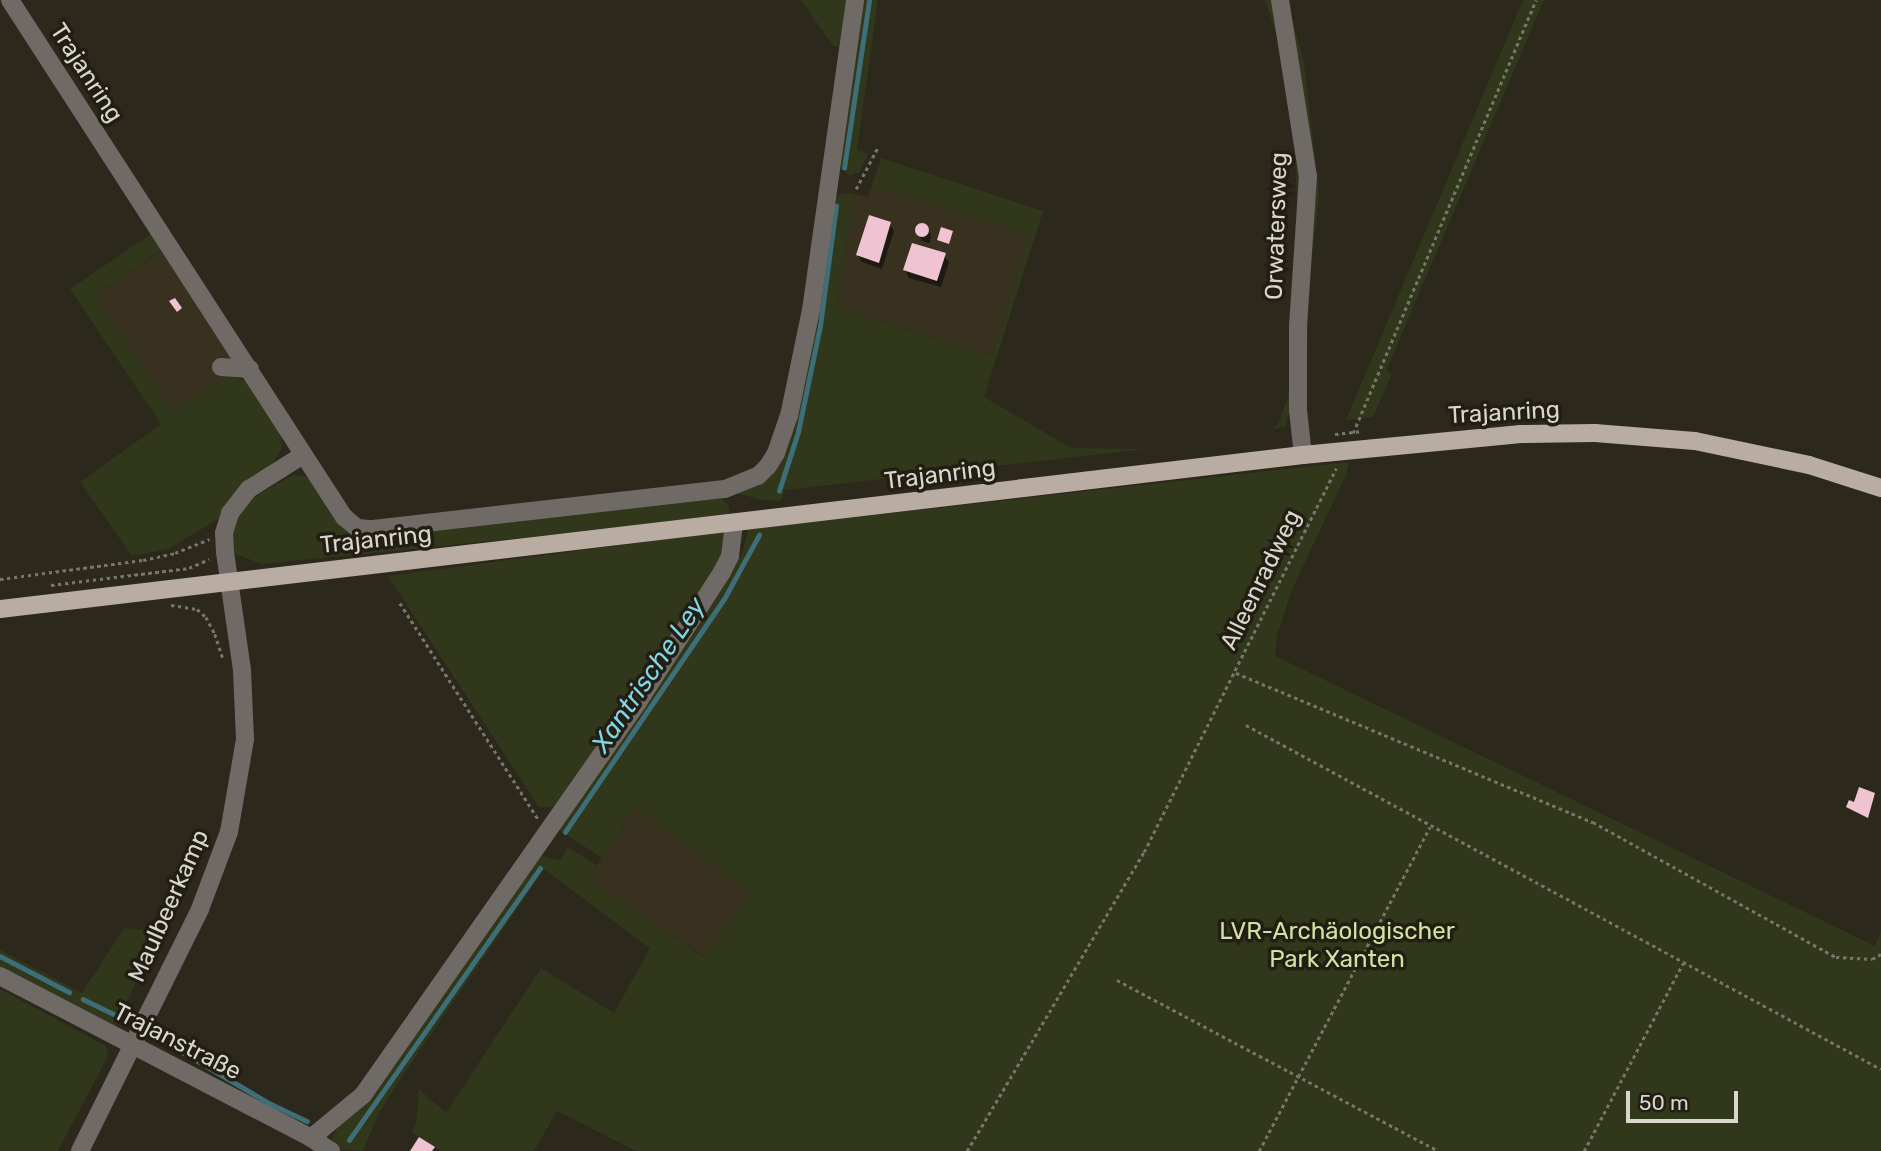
<!DOCTYPE html>
<html>
<head>
<meta charset="utf-8">
<style>
  body { margin:0 }
  #map { position:relative; width:1881px; height:1151px; overflow:hidden; background:#2d281c; font-family:Rubik,sans-serif }
  div>[style] { position:absolute }
  .built>* { inset:0; background:#38311f }
  .green>* { inset:0; background:#30371b }
  .shadow>* { inset:0; background:#0007 }
  .stream>* { height:4.5px; margin:-2.25px; padding:0 2.25px; transform-origin:2.25px; border-radius:2.25px; background:#3e6e77 }
  .building>* { inset:0; background:#f0c3d2 }
  .round { border-radius:50% }
  .path>* { height:2.5px; margin-top:-1.25px; transform-origin:0; background:repeating-linear-gradient(90deg,#79756b 0 3.5px,transparent 0 7px) }
  .minor>* { height:18px; margin:-9px; padding:0 9px; transform-origin:9px; border-radius:9px; background:#706a66 }
  .major>* { height:18px; margin:-9px; padding:0 9px; transform-origin:9px; border-radius:9px; background:#b8aca3 }
  span { translate:-50% -50%; white-space:nowrap; text-align:center; line-height:1.15; -webkit-text-stroke:7px #231e13; paint-order:stroke }
  .street-label { font-size:24px; color:#d9d6ce }
  .park-label { font-size:24px; color:#d0e2a4 }
  .water-label { font-size:26px; color:#81d5e5; font-style:italic }
  .scale { position:absolute; left:1626px; top:1091px; width:112px; height:32px; box-sizing:border-box; border:4px solid #d9d6ce; border-top:0; padding-left:9px; font-size:21px; line-height:24px; white-space:nowrap; color:#d9d6ce; -webkit-text-stroke:5px #231e13; paint-order:stroke }
</style>
</head>
<body>
<div id="map">
  <div class="built">
    <div style="clip-path:polygon(872px 185px,1030px 234px,992px 356px,837px 308px,854px 194px,868px 197px)"></div>
    <div style="clip-path:polygon(162px 251px,233px 361px,230px 375px,173px 412px,95px 295px)"></div>
    <div style="clip-path:polygon(635px 807px,751px 893px,704px 957px,588px 879px)"></div>
  </div>
  <div class="green">
    <div style="clip-path:polygon(801px 0,849px 0,843px 47px,833px 46px)"></div>
    <div style="clip-path:polygon(860px 0,878px 0,857px 150px,868px 154px,859px 172px,850px 176px,837px 162px)"></div>
    <div style="clip-path:polygon(1265px 0,1278px 0,1302px 140px,1294px 397px,1285px 427px,1272px 429px,1278px 424px,1287px 400px,1292px 378px,1291px 293px,1298px 235px,1295px 138px,1287px 64px)"></div>
    <div style="clip-path:polygon(1287px 0,1304px 62px,1319px 194px,1308px 294px,1307px 375px,1303px 355px,1312px 190px)"></div>
    <div style="clip-path:polygon(1523px 0,1544px 0,1386px 371px,1392px 374px,1373px 417px,1346px 420px)"></div>
    <div style="clip-path:polygon(881px 158px,1043px 211px,984px 397px,1071px 448px,1145px 449px,785px 490px,781px 501px,762px 500px,736px 493px,778px 463px,834px 199px,843px 193px,854px 194px,837px 308px,992px 356px,1029px 234px,872px 185px)"></div>
    <div style="clip-path:polygon(155px 231px,164px 249px,95px 295px,173px 411px,230px 375px,253px 384px,282px 428px,281px 450px,270px 468px,231px 496px,218px 519px,168px 549px,132px 556px,80px 482px,161px 424px,70px 289px)"></div>
    <div style="clip-path:polygon(1349px 462px,1346px 475px,1291px 592px,1277px 636px,1275px 656px,1875px 946px,1881px 930px,1881px 1151px,636px 1151px,557px 1111px,534px 1151px,441px 1151px,412px 1132px,416px 1124px,419px 1089px,446px 1113px,541px 968px,614px 1013px,650px 948px,544px 869px,399px 1081px,379px 1113px,363px 1151px,336px 1150px,332px 1138px,340px 1123px,533px 861px,541px 856px,560px 860px,568px 847px,597px 866px,589px 879px,703px 957px,751px 893px,635px 807px,602px 858px,559px 830px,719px 594px,742px 554px,748px 529px)"></div>
    <div style="clip-path:polygon(293px 475px,305px 476px,314px 483px,345px 528px,722px 498px,729px 507px,729px 517px,262px 564px,235px 554px,230px 543px,235px 516px,247px 501px)"></div>
    <div style="clip-path:polygon(728px 531px,720px 566px,566px 795px,552px 807px,539px 807px,388px 576px)"></div>
    <div style="clip-path:polygon(124px 928px,161px 931px,113px 1030px,0 969px,0 950px,82px 993px)"></div>
    <div style="clip-path:polygon(0 989px,106px 1046px,108px 1056px,58px 1151px,0 1151px)"></div>
  </div>
  <div class="shadow">
    <div style="clip-path:polygon(890px 224px,894px 231px,882px 269px,862px 262px,858px 255px)"></div>
    <div style="clip-path:polygon(919px 226px,927px 227px,931px 235px,930px 243px,922px 241px,918px 234px)"></div>
    <div style="clip-path:polygon(944px 255px,949px 262px,941px 287px,909px 278px,905px 270px)"></div>
  </div>
  <div class="stream">
    <div style="left:844px;top:168px;width:170px;rotate:-81.5deg"></div>
    <div style="left:779px;top:491px;width:62px;rotate:-72.1deg"></div>
    <div style="left:798px;top:432px;width:108px;rotate:-78.3deg"></div>
    <div style="left:820px;top:326px;width:121px;rotate:-82.4deg"></div>
    <div style="left:565px;top:832px;width:282px;rotate:-55.7deg"></div>
    <div style="left:724px;top:599px;width:73px;rotate:-61.3deg"></div>
    <div style="left:0;top:956px;width:78px;rotate:27.6deg"></div>
    <div style="left:83px;top:999px;width:37px;rotate:26deg"></div>
    <div style="left:162px;top:1040px;width:124px;rotate:30.5deg"></div>
    <div style="left:269px;top:1103px;width:42px;rotate:25.3deg"></div>
    <div style="left:349px;top:1140px;width:332px;rotate:-54.9deg"></div>
  </div>
  <div class="building">
    <div style="clip-path:polygon(869px 215px,891px 222px,879px 263px,856px 255px)"></div>
    <div class="round" style="left:915px;top:223px;width:14px;height:14px"></div>
    <div style="clip-path:polygon(941px 227px,953px 231px,949px 244px,937px 240px)"></div>
    <div style="clip-path:polygon(912px 243px,946px 253px,937px 281px,903px 270px)"></div>
    <div style="clip-path:polygon(175px 298px,182px 308px,177px 312px,169px 301px)"></div>
    <div style="clip-path:polygon(1859px 787px,1875px 793px,1868px 818px,1846px 807px,1849px 800px,1854px 802px)"></div>
    <div style="clip-path:polygon(419px 1137px,435px 1147px,432px 1151px,410px 1151px)"></div>
  </div>
  <div class="path">
    <div style="left:856px;top:189px;width:47px;rotate:-62.4deg"></div>
    <div style="left:1353px;top:433px;width:470px;rotate:-67.1deg"></div>
    <div style="left:1335px;top:434px;width:28px;rotate:-6deg"></div>
    <div style="left:0;top:579px;width:144px;rotate:-7.6deg"></div>
    <div style="left:143px;top:560px;width:33px;rotate:-12deg"></div>
    <div style="left:175px;top:553px;width:37px;rotate:-22deg"></div>
    <div style="left:51px;top:585px;width:139px;rotate:-7deg"></div>
    <div style="left:189px;top:568px;width:22px;rotate:-24deg"></div>
    <div style="left:400px;top:603px;width:256px;rotate:57.4deg"></div>
    <div style="left:171px;top:605px;width:26px;rotate:9deg"></div>
    <div style="left:197px;top:609px;width:12px;rotate:42deg"></div>
    <div style="left:206px;top:617px;width:19px;rotate:62deg"></div>
    <div style="left:215px;top:634px;width:26px;rotate:72deg"></div>
    <div style="left:1236px;top:673px;width:387px;rotate:22.7deg"></div>
    <div style="left:1593px;top:822px;width:278px;rotate:29.1deg"></div>
    <div style="left:1836px;top:957px;width:36px;rotate:3deg"></div>
    <div style="left:1872px;top:959px;width:10px;rotate:-29deg"></div>
    <div style="left:1246px;top:725px;width:722px;rotate:28.45deg"></div>
    <div style="left:1117px;top:980px;width:364px;rotate:28deg"></div>
    <div style="left:967px;top:1151px;width:347px;rotate:-59.4deg"></div>
    <div style="left:1144px;top:852px;width:429px;rotate:-63.4deg"></div>
    <div style="left:1259px;top:1151px;width:366px;rotate:-62.2deg"></div>
    <div style="left:1584px;top:1151px;width:212px;rotate:-62.2deg"></div>
  </div>
  <div class="minor">
    <div style="left:10px;top:0;width:616px;rotate:57.14deg"></div>
    <div style="left:344px;top:517px;width:17px;rotate:40deg"></div>
    <div style="left:357px;top:528px;width:16px;rotate:4deg"></div>
    <div style="left:373px;top:529px;width:354px;rotate:-6.5deg"></div>
    <div style="left:725px;top:489px;width:35px;rotate:-22deg"></div>
    <div style="left:758px;top:476px;width:14px;rotate:-45deg"></div>
    <div style="left:768px;top:466px;width:15px;rotate:-58deg"></div>
    <div style="left:776px;top:453px;width:39px;rotate:-71deg"></div>
    <div style="left:789px;top:416px;width:108px;rotate:-78.3deg"></div>
    <div style="left:811px;top:310px;width:313px;rotate:-81.9deg"></div>
    <div style="left:1280px;top:0;width:178px;rotate:81deg"></div>
    <div style="left:1308px;top:176px;width:151px;rotate:93.8deg"></div>
    <div style="left:1298px;top:327px;width:83px;rotate:90deg"></div>
    <div style="left:1298px;top:410px;width:45px;rotate:83.7deg"></div>
    <div style="left:221px;top:367px;width:29px;rotate:4deg"></div>
    <div style="left:0;top:976px;width:351px;rotate:27.5deg"></div>
    <div style="left:311px;top:1138px;width:24px;rotate:33deg"></div>
    <div style="left:311px;top:1138px;width:67px;rotate:-39.6deg"></div>
    <div style="left:363px;top:1095px;width:480px;rotate:-55deg"></div>
    <div style="left:638px;top:702px;width:155px;rotate:-57.1deg"></div>
    <div style="left:722px;top:572px;width:18px;rotate:-63deg"></div>
    <div style="left:730px;top:556px;width:31px;rotate:-83deg"></div>
    <div style="left:80px;top:1151px;width:270px;rotate:-63.6deg"></div>
    <div style="left:200px;top:909px;width:82px;rotate:-69.4deg"></div>
    <div style="left:229px;top:832px;width:94px;rotate:-80.2deg"></div>
    <div style="left:245px;top:739px;width:69px;rotate:-92.5deg"></div>
    <div style="left:242px;top:670px;width:119px;rotate:-98.2deg"></div>
    <div style="left:225px;top:552px;width:19px;rotate:-93deg"></div>
    <div style="left:224px;top:533px;width:21px;rotate:-73deg"></div>
    <div style="left:230px;top:513px;width:31px;rotate:-52deg"></div>
    <div style="left:249px;top:489px;width:64px;rotate:-32.2deg"></div>
  </div>
  <div class="major">
    <div style="left:0;top:609px;width:1312px;rotate:-6.74deg"></div>
    <div style="left:1303px;top:455px;width:219px;rotate:-5.5deg"></div>
    <div style="left:1521px;top:434px;width:74px;rotate:-0.8deg"></div>
    <div style="left:1595px;top:433px;width:100px;rotate:4.6deg"></div>
    <div style="left:1695px;top:441px;width:116px;rotate:11.9deg"></div>
    <div style="left:1809px;top:465px;width:76px;rotate:17.7deg"></div>
  </div>
  <div class="street-label">
    <span style="left:86px;top:73px;rotate:57deg">Trajanring</span>
    <span style="left:1277px;top:226px;rotate:-88deg">Orwatersweg</span>
    <span style="left:1504px;top:413px;rotate:-3deg">Trajanring</span>
    <span style="left:940px;top:475px;rotate:-7deg">Trajanring</span>
    <span style="left:376px;top:540px;rotate:-6deg">Trajanring</span>
    <span style="left:1261px;top:580px;rotate:-64deg">Alleenradweg</span>
    <span style="left:169px;top:906px;rotate:-66deg">Maulbeerkamp</span>
    <span style="left:177px;top:1042px;rotate:27deg">Trajanstraße</span>
  </div>
  <div class="park-label">
    <span style="left:1337px;top:946px">LVR-Archäologischer<br>Park Xanten</span>
  </div>
  <div class="water-label">
    <span style="left:649px;top:675px;rotate:-56deg">Xantrische Ley</span>
  </div>
  <div class="scale">50 m</div>
</div>
</body>
</html>
